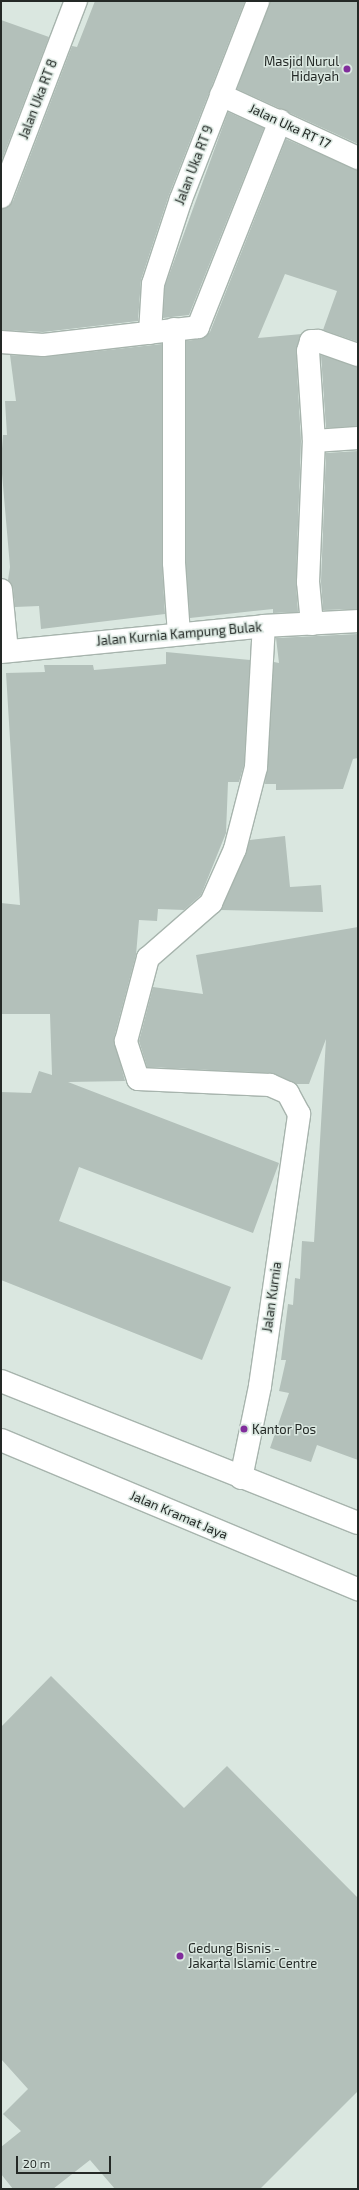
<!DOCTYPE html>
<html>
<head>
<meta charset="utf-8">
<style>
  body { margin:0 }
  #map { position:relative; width:359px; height:2190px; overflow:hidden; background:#dae7e0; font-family:"Exo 2",sans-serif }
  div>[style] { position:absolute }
  .building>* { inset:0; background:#b3c0ba }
  .roads { filter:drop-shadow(1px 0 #a7b4ad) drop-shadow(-1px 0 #a7b4ad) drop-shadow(0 1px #a7b4ad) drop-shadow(0 -1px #a7b4ad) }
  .minor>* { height:22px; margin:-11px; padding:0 11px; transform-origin:11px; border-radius:11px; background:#fff }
  .dots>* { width:11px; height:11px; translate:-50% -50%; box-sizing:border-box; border:2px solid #dae7e0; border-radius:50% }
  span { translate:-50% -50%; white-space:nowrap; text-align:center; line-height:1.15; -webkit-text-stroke:3px #dae7e0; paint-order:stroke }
  .poi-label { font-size:13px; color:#242926 }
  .right { translate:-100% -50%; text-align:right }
  .left { translate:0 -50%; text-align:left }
  .street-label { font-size:13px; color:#242926 }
  .frame { position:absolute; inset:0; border:2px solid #242926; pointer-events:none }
  .scale { position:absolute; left:16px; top:2156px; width:95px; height:18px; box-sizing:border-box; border:2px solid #242926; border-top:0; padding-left:5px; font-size:12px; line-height:14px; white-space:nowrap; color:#242926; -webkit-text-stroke:3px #dae7e0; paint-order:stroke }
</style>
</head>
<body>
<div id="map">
  <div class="building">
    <div style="clip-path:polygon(95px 1px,245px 1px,169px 195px,141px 280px,138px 321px,43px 332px,1px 330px,1px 209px,13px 201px,72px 46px,77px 47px)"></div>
    <div style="clip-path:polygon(270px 1px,358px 1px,358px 144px,237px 89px)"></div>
    <div style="clip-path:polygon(1px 20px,49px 37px,1px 162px)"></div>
    <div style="clip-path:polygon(228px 112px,264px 128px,189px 315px,163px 318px,165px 286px)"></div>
    <div style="clip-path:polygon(286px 139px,358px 170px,358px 342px,323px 330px,337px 291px,285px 274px,258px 338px,302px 334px,296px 352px,301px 441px,296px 581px,298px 612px,273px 613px,273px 609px,190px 618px,186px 563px,186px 341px,200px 339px,210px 332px)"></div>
    <div style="clip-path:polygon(162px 344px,162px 563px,165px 614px,41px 629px,39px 606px,15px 607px,13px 588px,8px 580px,10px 567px,1px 462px,3px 435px,7px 435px,5px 401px,16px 401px,10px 355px,44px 357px)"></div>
    <div style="clip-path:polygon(321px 355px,358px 367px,358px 426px,326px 428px)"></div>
    <div style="clip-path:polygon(358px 451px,358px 609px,323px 610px,321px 582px,326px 453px)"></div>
    <div style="clip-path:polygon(358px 634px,358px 758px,353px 759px,343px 789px,276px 790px,276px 784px,265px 784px,274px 662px,279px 663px,276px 638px)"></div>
    <div style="clip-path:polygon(166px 652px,250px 660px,244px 765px,239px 782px,228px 782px,226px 833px,201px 895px,184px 910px,158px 909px,157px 921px,139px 920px,136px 955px,114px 1038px,125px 1081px,68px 1082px,279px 1163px,253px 1233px,79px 1167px,59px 1221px,231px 1287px,202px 1360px,1px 1280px,1px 1092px,31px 1093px,39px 1071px,52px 1075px,50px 1014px,1px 1014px,1px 903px,20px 905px,6px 673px,45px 672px,44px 665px,93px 665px,94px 670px,166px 664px)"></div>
    <div style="clip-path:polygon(285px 836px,290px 887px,321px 885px,323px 912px,221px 910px,250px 840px)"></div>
    <div style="clip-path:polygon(358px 927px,358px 1460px,317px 1445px,311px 1462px,270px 1448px,289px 1393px,279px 1391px,286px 1360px,281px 1360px,288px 1304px,293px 1305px,295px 1278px,300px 1279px,302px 1241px,314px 1242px,326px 1039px,309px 1084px,296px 1084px,271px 1073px,147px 1067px,139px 1041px,153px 987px,203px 994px,196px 955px)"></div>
    <div style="clip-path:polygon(51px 1676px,184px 1808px,227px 1766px,358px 1898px,358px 2091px,260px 2189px,115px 2189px,90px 2160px,53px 2189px,13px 2189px,1px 2174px,1px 2147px,21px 2131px,3px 2114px,28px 2089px,1px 2059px,1px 1727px)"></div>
  </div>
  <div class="roads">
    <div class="minor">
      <div style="left:221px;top:95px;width:151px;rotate:24.7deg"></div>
      <div style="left:1px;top:197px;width:210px;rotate:-69.1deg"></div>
      <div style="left:174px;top:329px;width:234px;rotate:90deg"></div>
      <div style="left:174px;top:563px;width:71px;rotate:86deg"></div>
      <div style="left:150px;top:333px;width:49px;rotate:-86.5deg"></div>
      <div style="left:153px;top:284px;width:89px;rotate:-71.8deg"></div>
      <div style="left:181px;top:199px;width:212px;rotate:-68.7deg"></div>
      <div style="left:1px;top:342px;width:42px;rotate:4.1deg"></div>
      <div style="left:43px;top:345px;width:156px;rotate:-6.6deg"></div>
      <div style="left:198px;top:327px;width:222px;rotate:-68.3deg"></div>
      <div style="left:314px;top:441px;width:44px;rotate:-3.9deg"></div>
      <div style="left:1px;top:590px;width:61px;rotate:84.4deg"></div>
      <div style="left:312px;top:624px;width:42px;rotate:-95.4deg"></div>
      <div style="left:308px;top:582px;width:141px;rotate:-87.6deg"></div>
      <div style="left:314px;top:441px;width:90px;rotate:-93.8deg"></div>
      <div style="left:308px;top:351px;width:10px;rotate:-73deg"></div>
      <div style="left:311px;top:341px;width:7px"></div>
      <div style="left:318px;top:341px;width:42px;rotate:19.3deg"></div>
      <div style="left:1px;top:652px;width:264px;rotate:-5.6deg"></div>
      <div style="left:264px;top:626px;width:94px;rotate:-3deg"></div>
      <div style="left:1px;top:1381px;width:384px;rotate:21.7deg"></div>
      <div style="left:1px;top:1440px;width:387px;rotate:22.7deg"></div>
      <div style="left:241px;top:1478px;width:94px;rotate:-78.3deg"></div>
      <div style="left:260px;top:1386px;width:275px;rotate:-81.8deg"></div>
      <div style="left:299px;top:1114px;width:24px;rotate:-118deg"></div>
      <div style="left:288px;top:1093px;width:20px;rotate:-156deg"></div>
      <div style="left:270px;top:1085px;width:132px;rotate:-177.4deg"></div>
      <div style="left:138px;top:1079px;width:40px;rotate:-108deg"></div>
      <div style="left:126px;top:1041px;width:86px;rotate:-75.2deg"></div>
      <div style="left:148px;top:958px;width:84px;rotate:-41.1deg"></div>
      <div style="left:211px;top:903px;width:59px;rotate:-66deg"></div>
      <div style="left:235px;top:849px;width:85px;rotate:-75.6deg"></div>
      <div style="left:256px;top:767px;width:141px;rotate:-86.8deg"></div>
    </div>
  </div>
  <div class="dots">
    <div style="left:347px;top:69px;background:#812d9c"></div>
    <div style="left:244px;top:1429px;background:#812d9c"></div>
    <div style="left:180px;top:1956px;background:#812d9c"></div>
  </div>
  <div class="poi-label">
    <span class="right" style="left:339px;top:69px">Masjid Nurul<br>Hidayah</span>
    <span class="left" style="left:252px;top:1429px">Kantor Pos</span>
    <span class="left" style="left:188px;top:1956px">Gedung Bisnis -<br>Jakarta Islamic Centre</span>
  </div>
  <div class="street-label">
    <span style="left:38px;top:99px;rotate:-69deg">Jalan Uka RT 8</span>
    <span style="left:290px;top:126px;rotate:25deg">Jalan Uka RT 17</span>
    <span style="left:194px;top:165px;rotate:-69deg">Jalan Uka RT 9</span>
    <span style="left:179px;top:634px;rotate:-5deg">Jalan Kurnia Kampung Bulak</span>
    <span style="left:272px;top:1297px;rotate:-82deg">Jalan Kurnia</span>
    <span style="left:179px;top:1515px;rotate:23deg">Jalan Kramat Jaya</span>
  </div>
  <div class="frame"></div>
  <div class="scale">20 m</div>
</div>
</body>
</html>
